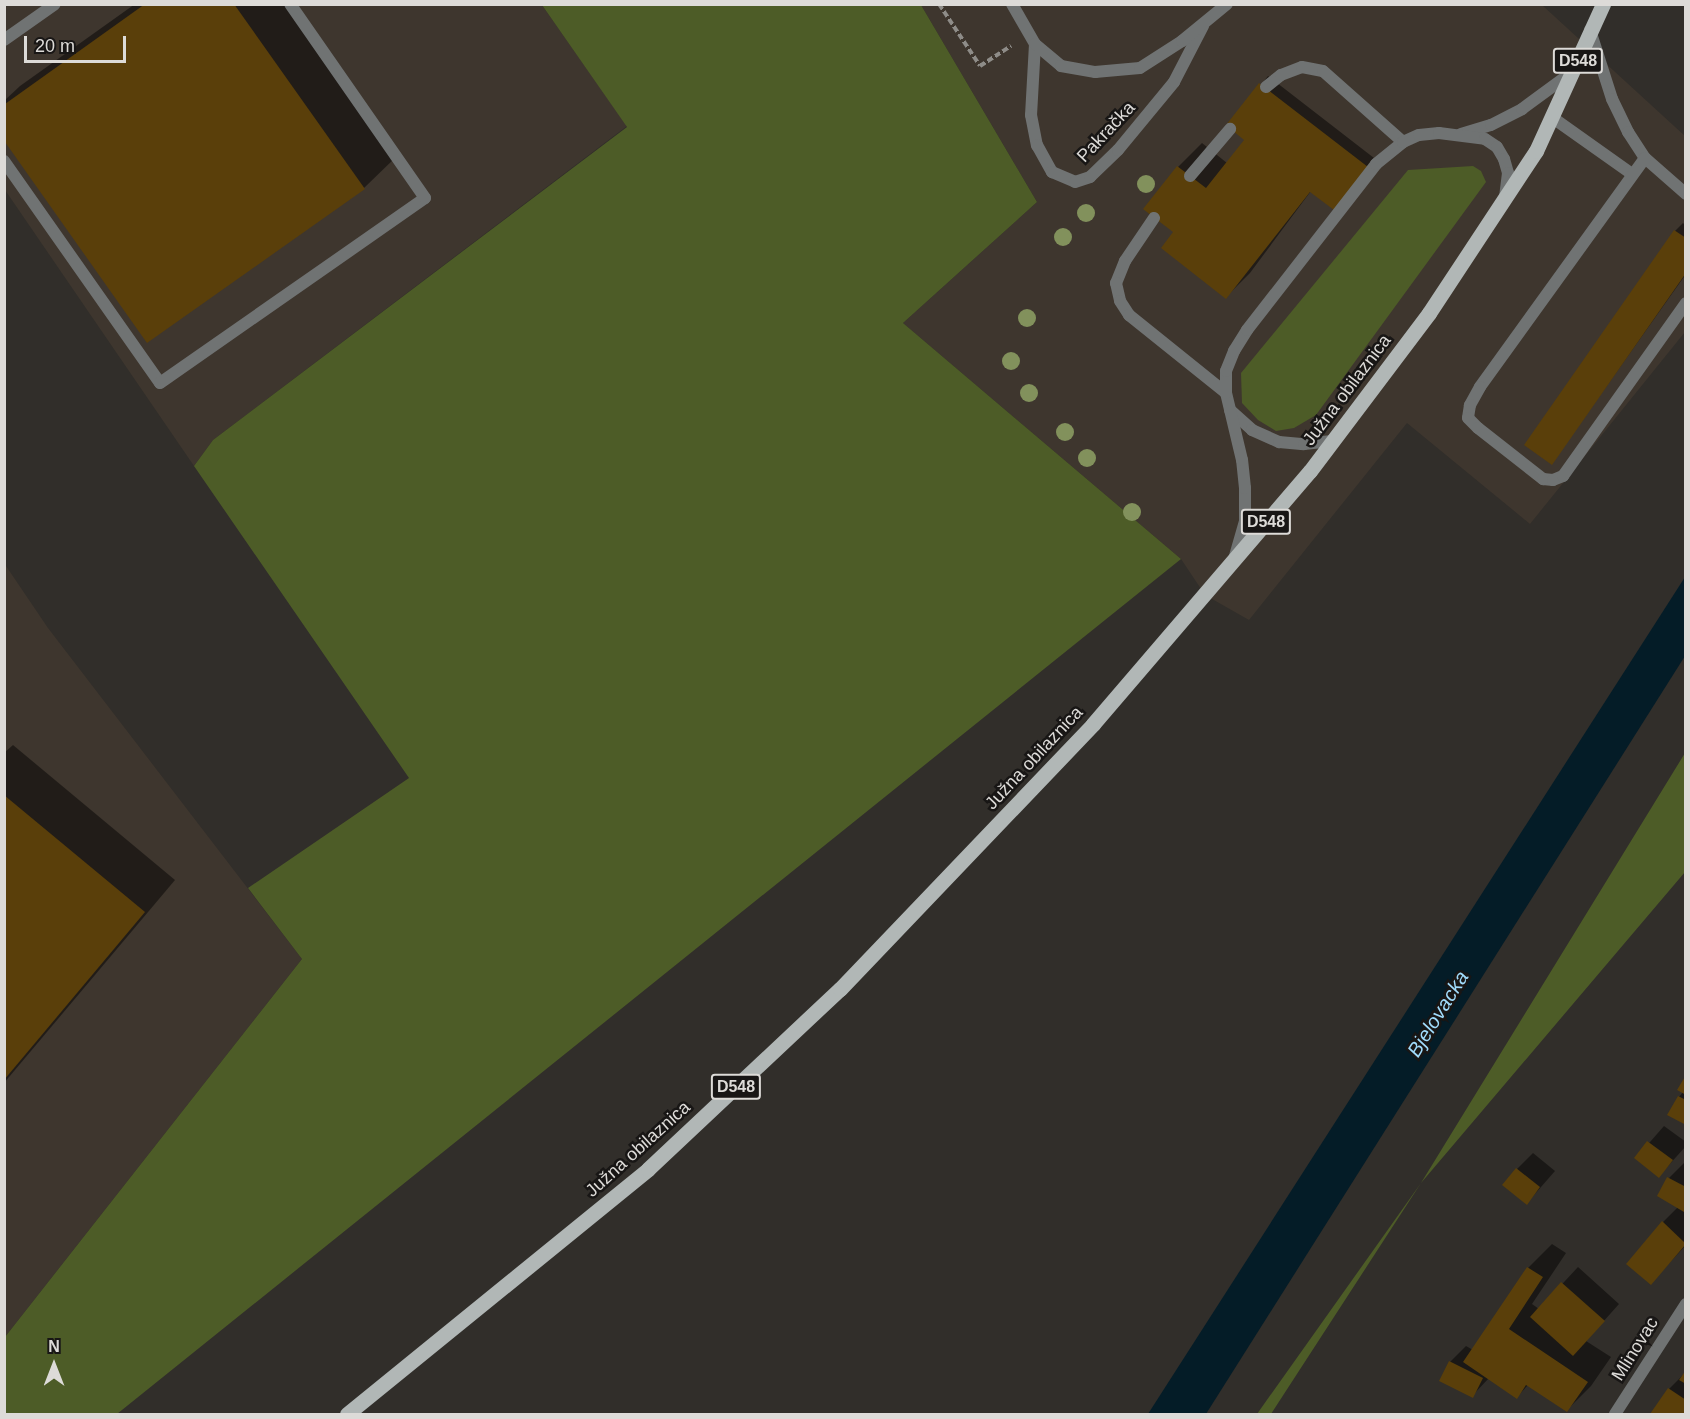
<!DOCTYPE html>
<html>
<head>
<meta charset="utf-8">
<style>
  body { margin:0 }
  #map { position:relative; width:1690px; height:1419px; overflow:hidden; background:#312e2a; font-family:Arial,sans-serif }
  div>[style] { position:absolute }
  .built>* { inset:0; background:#3e362e }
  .green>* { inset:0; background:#4d5c27 }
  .water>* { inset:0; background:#041c27 }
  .shadow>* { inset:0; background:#0007 }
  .building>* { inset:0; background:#5a3f0a }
  .path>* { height:4px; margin-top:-2px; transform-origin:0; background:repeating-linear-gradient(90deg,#8e8c88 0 6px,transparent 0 9px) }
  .lane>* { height:12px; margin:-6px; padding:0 6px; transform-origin:6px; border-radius:6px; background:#707373 }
  .street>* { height:12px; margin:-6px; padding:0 6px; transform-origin:6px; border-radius:6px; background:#707373 }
  .primary>* { height:15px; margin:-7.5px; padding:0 7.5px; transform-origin:7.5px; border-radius:7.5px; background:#b1b7b6 }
  .trees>* { width:18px; height:18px; margin:-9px; border-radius:50%; background:#82915c }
  span { translate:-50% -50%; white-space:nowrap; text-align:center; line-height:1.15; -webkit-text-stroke:5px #181615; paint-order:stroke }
  .shield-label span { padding:2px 4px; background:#181615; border:2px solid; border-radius:4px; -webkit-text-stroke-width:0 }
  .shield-label { font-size:16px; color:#dddbd8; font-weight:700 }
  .street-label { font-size:18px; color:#dddbd8 }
  .water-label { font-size:20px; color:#a0dbfb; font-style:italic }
  .frame { position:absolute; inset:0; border:6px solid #dddbd8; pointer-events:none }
  .north { position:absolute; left:24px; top:1335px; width:60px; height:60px; -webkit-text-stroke:4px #181615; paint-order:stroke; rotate:0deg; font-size:16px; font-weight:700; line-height:24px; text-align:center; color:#dddbd8 }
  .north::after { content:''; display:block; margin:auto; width:21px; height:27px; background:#dddbd8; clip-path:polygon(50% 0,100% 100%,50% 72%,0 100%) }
  .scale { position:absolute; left:24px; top:36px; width:102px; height:27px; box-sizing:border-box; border:3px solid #dddbd8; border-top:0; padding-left:8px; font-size:18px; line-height:21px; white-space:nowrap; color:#dddbd8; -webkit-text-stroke:4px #181615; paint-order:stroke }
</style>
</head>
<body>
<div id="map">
  <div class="built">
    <div style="clip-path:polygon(4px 5px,542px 5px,627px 126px,213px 440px,194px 466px,5px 190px)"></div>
    <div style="clip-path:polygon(921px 5px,1542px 5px,1685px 136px,1685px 332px,1530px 524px,1407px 423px,1249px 620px,1205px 595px,1181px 559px,903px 323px,1037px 202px)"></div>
    <div style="clip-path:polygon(4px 563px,48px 628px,302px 959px,5px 1337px)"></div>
  </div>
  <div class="green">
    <div style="clip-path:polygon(542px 5px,921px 5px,1037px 202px,903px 323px,1181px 559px,117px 1414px,5px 1414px,5px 1337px,302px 959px,248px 888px,409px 778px,194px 466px,213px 440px,627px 127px)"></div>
    <div style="clip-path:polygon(1473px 166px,1481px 171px,1486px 182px,1316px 415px,1294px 428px,1276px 431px,1258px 420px,1242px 403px,1241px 373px,1408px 170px)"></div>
    <div style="clip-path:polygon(1685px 753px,1685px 872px,1421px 1183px,1271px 1414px,1257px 1414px,1421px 1183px)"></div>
  </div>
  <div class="water">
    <div style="clip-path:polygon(1685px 577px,1685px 656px,1206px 1414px,1148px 1414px)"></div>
  </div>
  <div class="shadow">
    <div style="clip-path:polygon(135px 4px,287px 4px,396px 157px,364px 188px,148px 341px,4px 139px,4px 101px,20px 86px)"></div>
    <div style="clip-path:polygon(1268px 76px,1374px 158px,1341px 201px,1311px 191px,1250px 273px,1226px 297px,1175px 232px,1178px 167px,1202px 143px,1227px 163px,1246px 139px,1228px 125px)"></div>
    <div style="clip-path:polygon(1683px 223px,1686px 226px,1686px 274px,1552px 463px,1675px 231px)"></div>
    <div style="clip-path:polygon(13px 745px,175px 880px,4px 1083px,4px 753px)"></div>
    <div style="clip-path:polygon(1686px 1078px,1686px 1123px,1679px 1097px,1683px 1092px)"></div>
    <div style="clip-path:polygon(1664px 1126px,1686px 1142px,1686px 1146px,1659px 1176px,1636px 1158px)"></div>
    <div style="clip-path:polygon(1533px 1153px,1555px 1171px,1527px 1203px,1517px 1169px)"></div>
    <div style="clip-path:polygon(1685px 1162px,1686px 1245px,1651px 1283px,1663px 1222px,1678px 1207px,1669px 1178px)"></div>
    <div style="clip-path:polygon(1552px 1244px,1566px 1253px,1532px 1304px,1539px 1309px,1578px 1267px,1619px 1304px,1586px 1341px,1611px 1357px,1591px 1386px,1567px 1410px,1528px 1385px,1517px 1397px,1489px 1378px,1472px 1396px,1450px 1362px,1466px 1346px,1473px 1350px,1528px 1268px)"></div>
    <div style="clip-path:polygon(1685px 1373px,1686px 1414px,1652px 1414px,1669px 1389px)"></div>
  </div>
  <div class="building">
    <div style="clip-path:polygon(145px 4px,234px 4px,365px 189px,147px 343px,5px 142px,5px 104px)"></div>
    <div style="clip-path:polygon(1259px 83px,1368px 167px,1334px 210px,1310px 192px,1226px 299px,1161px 248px,1173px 232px,1143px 209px,1177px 166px,1206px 188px,1244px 140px,1226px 125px)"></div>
    <div style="clip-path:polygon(1674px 230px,1686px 238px,1686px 273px,1552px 465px,1524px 445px)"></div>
    <div style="clip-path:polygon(4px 795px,145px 912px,4px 1080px)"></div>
    <div style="clip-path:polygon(1686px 1075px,1686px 1095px,1677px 1090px)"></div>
    <div style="clip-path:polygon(1678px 1096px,1686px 1100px,1686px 1125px,1667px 1115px)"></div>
    <div style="clip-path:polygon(1647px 1141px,1673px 1160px,1659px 1178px,1634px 1158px)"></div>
    <div style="clip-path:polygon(1516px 1168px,1540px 1187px,1527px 1205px,1502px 1185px)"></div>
    <div style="clip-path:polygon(1667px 1177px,1686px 1187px,1684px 1212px,1657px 1196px)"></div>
    <div style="clip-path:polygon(1662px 1221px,1686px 1244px,1651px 1285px,1626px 1264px)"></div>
    <div style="clip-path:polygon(1527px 1267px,1543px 1277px,1509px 1329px,1588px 1382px,1567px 1412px,1526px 1385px,1517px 1399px,1463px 1362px)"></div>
    <div style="clip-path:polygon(1561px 1282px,1605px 1321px,1573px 1356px,1530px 1317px)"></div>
    <div style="clip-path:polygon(1449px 1361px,1483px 1378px,1473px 1398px,1439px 1381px)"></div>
    <div style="clip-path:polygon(1686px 1370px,1686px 1384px,1679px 1380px)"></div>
    <div style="clip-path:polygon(1668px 1388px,1686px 1400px,1686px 1414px,1650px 1414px)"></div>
  </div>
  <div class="path">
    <div style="left:939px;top:4px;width:74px;rotate:56.5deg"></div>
    <div style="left:980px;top:66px;width:37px;rotate:-33deg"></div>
  </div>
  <div class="lane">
    <div style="left:1590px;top:30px;width:72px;rotate:72.3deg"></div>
    <div style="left:1612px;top:99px;width:37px;rotate:64deg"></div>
    <div style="left:1628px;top:132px;width:31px;rotate:57deg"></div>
    <div style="left:1645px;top:158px;width:55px;rotate:41.3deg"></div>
    <div style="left:4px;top:40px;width:62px;rotate:-35.2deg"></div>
    <div style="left:1035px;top:44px;width:71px;rotate:93.2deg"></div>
    <div style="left:1031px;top:115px;width:31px;rotate:79deg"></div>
    <div style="left:1037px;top:145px;width:31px;rotate:61deg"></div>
    <div style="left:1052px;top:172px;width:25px;rotate:23deg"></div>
    <div style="left:1075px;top:182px;width:16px;rotate:-18deg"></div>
    <div style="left:1090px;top:177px;width:39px;rotate:-44deg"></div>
    <div style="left:1118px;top:150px;width:88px;rotate:-50.5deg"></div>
    <div style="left:1174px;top:82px;width:63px;rotate:-62.6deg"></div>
    <div style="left:1266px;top:87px;width:19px;rotate:-39deg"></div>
    <div style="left:1281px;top:75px;width:22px;rotate:-21deg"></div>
    <div style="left:1302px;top:67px;width:21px;rotate:11deg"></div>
    <div style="left:1323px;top:71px;width:107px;rotate:41.6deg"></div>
    <div style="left:1553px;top:118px;width:97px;rotate:35.3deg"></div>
    <div style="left:1461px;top:134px;width:31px;rotate:-17deg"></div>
    <div style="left:1491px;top:125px;width:35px;rotate:-27deg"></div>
    <div style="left:1522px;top:109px;width:61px;rotate:-36.3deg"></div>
    <div style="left:1645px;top:158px;width:282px;rotate:125.8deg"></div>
    <div style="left:1480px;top:387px;width:21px;rotate:119deg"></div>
    <div style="left:1470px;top:405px;width:13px;rotate:99deg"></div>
    <div style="left:1468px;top:418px;width:14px;rotate:45deg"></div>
    <div style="left:1478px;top:428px;width:83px;rotate:38.1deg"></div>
    <div style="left:1543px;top:479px;width:10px;rotate:6deg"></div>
    <div style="left:1553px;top:480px;width:11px;rotate:-22deg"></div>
    <div style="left:1563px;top:476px;width:212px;rotate:-54.6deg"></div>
    <div style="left:4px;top:161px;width:271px;rotate:54.9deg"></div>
    <div style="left:160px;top:383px;width:323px;rotate:-34.9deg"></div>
    <div style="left:425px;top:198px;width:236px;rotate:-124.8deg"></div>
    <div style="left:1190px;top:176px;width:62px;rotate:-49.6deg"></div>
    <div style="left:1154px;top:218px;width:52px;rotate:124deg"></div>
    <div style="left:1125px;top:261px;width:24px;rotate:112deg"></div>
    <div style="left:1116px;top:283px;width:18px;rotate:77deg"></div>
    <div style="left:1120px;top:301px;width:17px;rotate:57deg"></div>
    <div style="left:1129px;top:315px;width:124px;rotate:38.8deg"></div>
    <div style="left:1230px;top:410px;width:30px;rotate:42deg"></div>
    <div style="left:1252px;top:430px;width:30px;rotate:24deg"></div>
    <div style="left:1279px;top:442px;width:25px;rotate:5deg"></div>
    <div style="left:1304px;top:444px;width:28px;rotate:-6deg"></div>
    <div style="left:1235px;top:556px;width:36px;rotate:-74deg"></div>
    <div style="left:1245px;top:521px;width:33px;rotate:-90deg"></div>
    <div style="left:1245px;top:488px;width:28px;rotate:-96deg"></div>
    <div style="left:1242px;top:460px;width:69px;rotate:-103.4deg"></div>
    <div style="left:1226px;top:393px;width:22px;rotate:-90deg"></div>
    <div style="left:1226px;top:371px;width:22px;rotate:-68deg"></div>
    <div style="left:1234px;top:351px;width:25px;rotate:-58deg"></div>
    <div style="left:1247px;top:330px;width:210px;rotate:-52.1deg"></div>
    <div style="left:1376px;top:164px;width:35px;rotate:-39deg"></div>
    <div style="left:1403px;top:142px;width:17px;rotate:-24deg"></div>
    <div style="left:1419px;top:135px;width:20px;rotate:-6deg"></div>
    <div style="left:1439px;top:133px;width:46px;rotate:7.4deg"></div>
    <div style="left:1485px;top:139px;width:14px;rotate:34deg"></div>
    <div style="left:1497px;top:147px;width:14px;rotate:60deg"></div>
    <div style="left:1504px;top:159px;width:15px;rotate:74deg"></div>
    <div style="left:1508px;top:173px;width:23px;rotate:97deg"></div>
  </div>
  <div class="street">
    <div style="left:1012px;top:4px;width:46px;rotate:60.1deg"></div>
    <div style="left:1035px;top:44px;width:34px;rotate:40deg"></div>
    <div style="left:1061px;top:66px;width:35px;rotate:10deg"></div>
    <div style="left:1095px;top:72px;width:45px;rotate:-5.1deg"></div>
    <div style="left:1140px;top:68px;width:50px;rotate:-32.7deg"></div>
    <div style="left:1182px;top:41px;width:58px;rotate:-39.4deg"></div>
    <div style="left:1615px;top:1414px;width:131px;rotate:-57.2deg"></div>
  </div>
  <div class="primary">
    <div style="left:347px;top:1414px;width:388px;rotate:-39.1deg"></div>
    <div style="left:648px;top:1169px;width:263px;rotate:-43.2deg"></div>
    <div style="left:840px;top:989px;width:366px;rotate:-46.3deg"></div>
    <div style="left:1093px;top:724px;width:333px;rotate:-49.4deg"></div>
    <div style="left:1310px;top:471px;width:198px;rotate:-53deg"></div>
    <div style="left:1429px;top:313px;width:194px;rotate:-56.6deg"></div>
    <div style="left:1536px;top:151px;width:162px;rotate:-65.5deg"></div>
  </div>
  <div class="trees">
    <div style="left:1146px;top:184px"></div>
    <div style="left:1086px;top:213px"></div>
    <div style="left:1063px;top:237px"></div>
    <div style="left:1027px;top:318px"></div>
    <div style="left:1011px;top:361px"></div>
    <div style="left:1029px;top:393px"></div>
    <div style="left:1065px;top:432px"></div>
    <div style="left:1087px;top:458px"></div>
    <div style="left:1132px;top:512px"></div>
  </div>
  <div class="shield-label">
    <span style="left:1578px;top:61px">D548</span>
    <span style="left:1266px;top:522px">D548</span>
    <span style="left:736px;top:1087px">D548</span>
  </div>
  <div class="street-label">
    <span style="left:1106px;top:132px;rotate:-47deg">Pakračka</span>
    <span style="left:1347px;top:390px;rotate:-53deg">Južna obilaznica</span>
    <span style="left:1034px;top:758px;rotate:-47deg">Južna obilaznica</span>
    <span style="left:638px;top:1149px;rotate:-42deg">Južna obilaznica</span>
    <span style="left:1635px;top:1349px;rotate:-58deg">Mlinovac</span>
  </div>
  <div class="water-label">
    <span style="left:1438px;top:1014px;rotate:-58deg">Bjelovacka</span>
  </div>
  <div class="frame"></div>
  <div class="north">N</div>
  <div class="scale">20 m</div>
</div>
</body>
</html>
